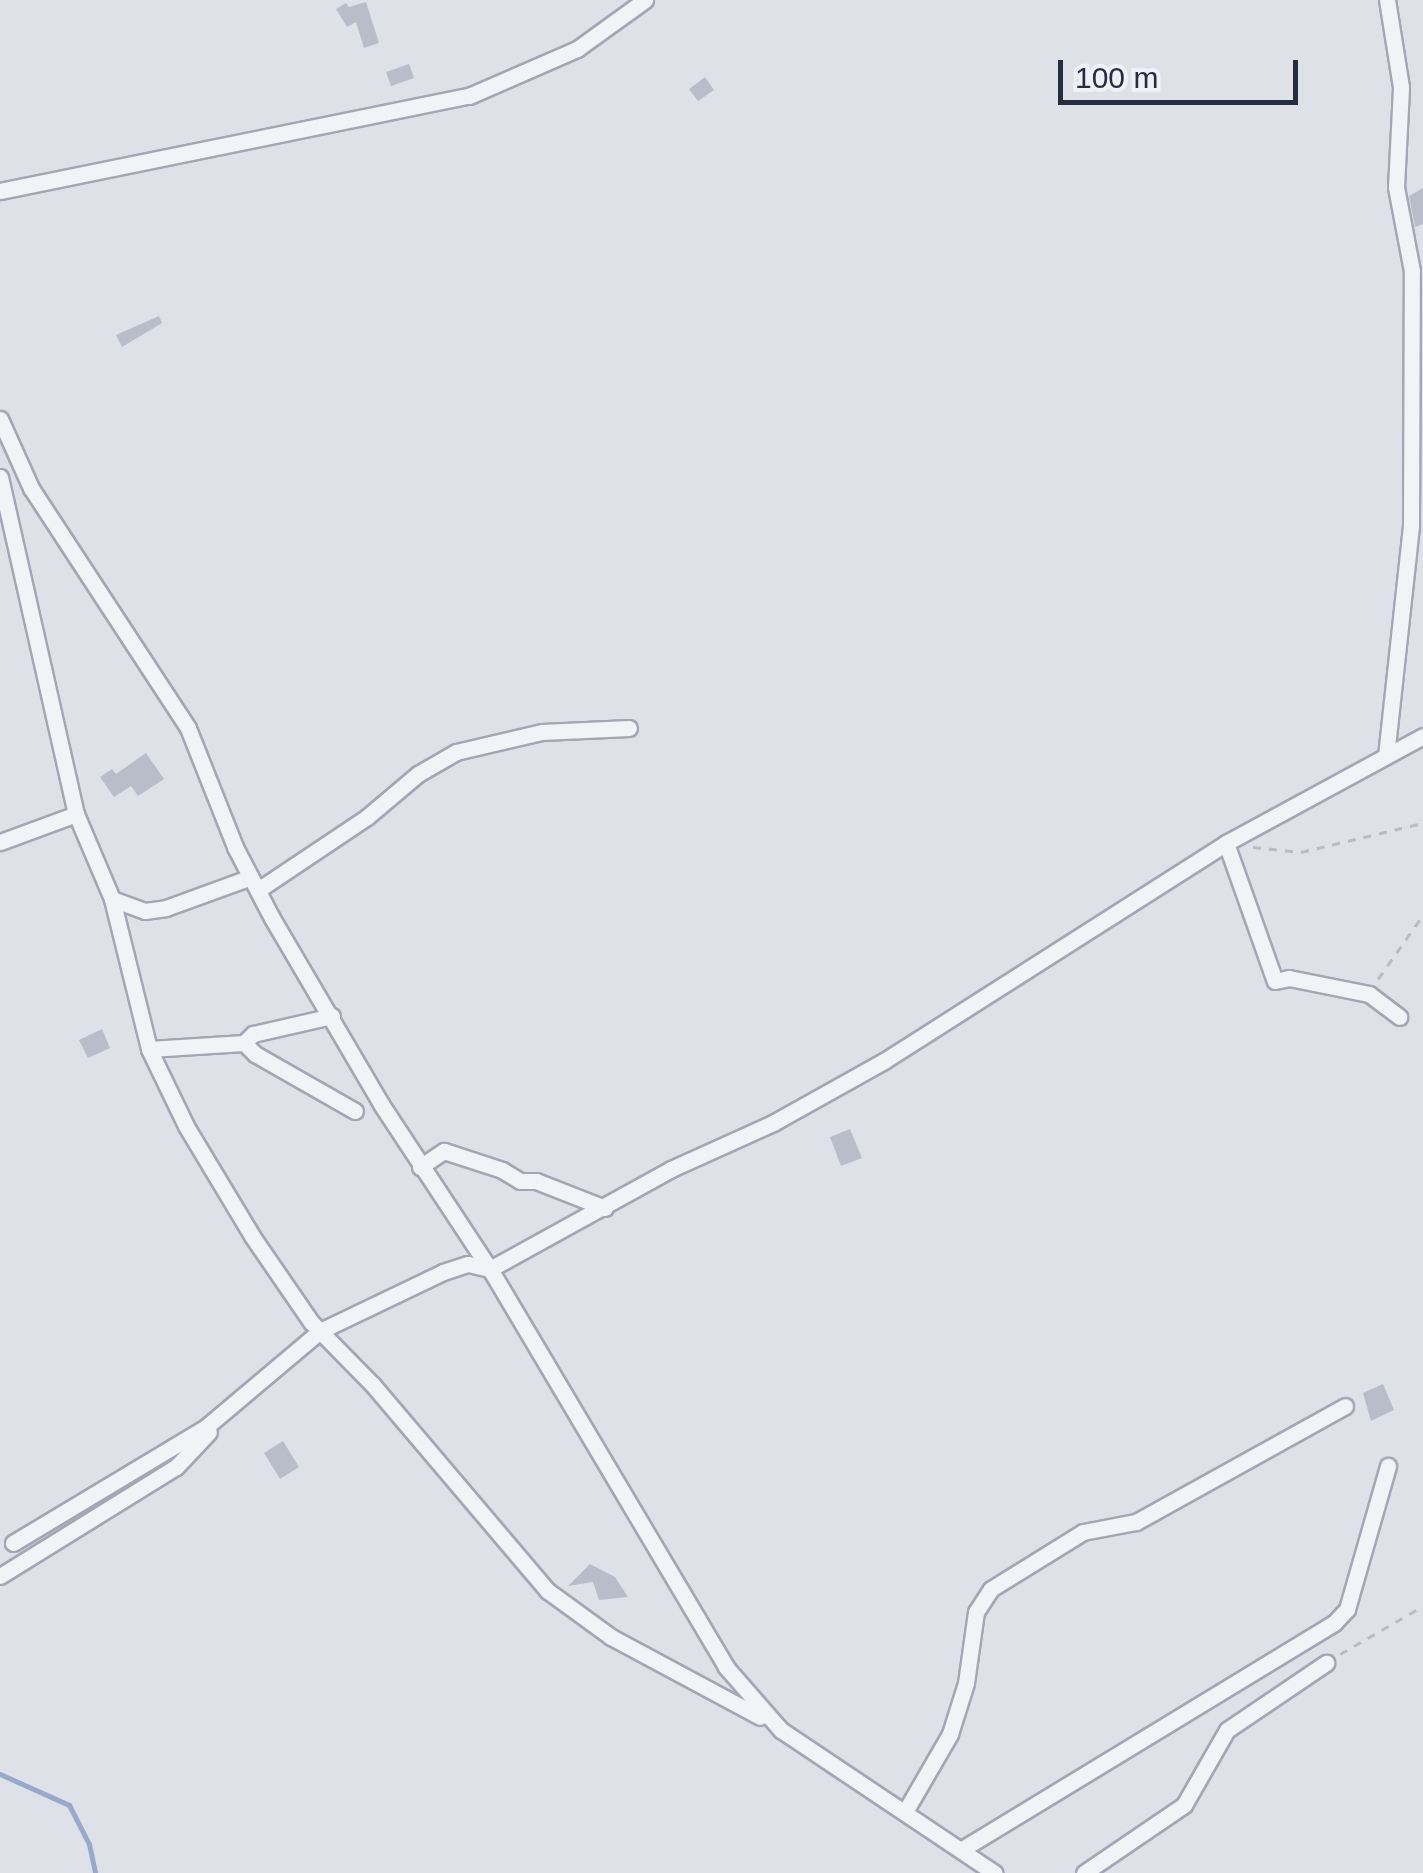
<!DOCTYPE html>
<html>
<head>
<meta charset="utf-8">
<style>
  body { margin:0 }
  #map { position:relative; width:1423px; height:1873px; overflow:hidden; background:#dfe1e9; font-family:Arial,sans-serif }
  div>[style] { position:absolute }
  .stream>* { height:5px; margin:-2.5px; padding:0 2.5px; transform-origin:2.5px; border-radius:2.5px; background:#98a9ca }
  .building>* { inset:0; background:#b9bcc9 }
  .path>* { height:2.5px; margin-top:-1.25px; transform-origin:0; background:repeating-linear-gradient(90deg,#b9bcc4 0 8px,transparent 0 16px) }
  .roads { filter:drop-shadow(2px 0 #a4a7b3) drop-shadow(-2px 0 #a4a7b3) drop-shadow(0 2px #a4a7b3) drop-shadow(0 -2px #a4a7b3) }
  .minor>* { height:15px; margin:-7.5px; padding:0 7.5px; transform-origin:7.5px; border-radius:7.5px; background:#f2f3f7 }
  span { translate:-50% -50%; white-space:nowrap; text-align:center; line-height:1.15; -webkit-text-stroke:9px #eff1f6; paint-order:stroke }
  .scale { position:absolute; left:1058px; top:60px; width:240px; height:45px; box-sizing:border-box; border:5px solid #272d41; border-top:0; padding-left:12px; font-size:30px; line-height:35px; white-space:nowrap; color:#272d41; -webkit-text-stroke:8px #eff1f6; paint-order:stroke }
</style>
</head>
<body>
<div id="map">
  <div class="stream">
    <div style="left:0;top:1774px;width:76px;rotate:24.2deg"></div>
    <div style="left:69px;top:1805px;width:44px;rotate:62.9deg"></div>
    <div style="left:89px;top:1844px;width:30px;rotate:78deg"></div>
  </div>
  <div class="building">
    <div style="clip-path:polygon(366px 2px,379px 43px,364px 48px,356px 22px,347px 27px,336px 9px,346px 3px,349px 7px)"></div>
    <div style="clip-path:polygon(409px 64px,414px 78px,391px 86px,386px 72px)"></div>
    <div style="clip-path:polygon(705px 77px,714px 90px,698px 101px,689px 89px)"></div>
    <div style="clip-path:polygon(1423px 188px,1423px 224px,1415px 227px,1409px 196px)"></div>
    <div style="clip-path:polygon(159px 316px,162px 323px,122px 347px,116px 335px)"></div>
    <div style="clip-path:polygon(146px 753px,164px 779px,138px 796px,131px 786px,114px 797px,100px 777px,112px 769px,116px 774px)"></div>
    <div style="clip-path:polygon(102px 1029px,110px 1048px,88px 1058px,79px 1040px)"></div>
    <div style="clip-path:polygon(850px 1129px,862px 1158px,841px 1166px,830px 1137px)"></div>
    <div style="clip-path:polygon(1383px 1384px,1394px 1410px,1371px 1421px,1363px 1393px)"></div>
    <div style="clip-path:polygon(283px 1441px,299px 1467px,280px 1479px,264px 1453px)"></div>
    <div style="clip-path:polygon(590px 1564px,615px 1577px,628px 1597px,599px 1600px,593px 1582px,568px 1586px)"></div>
  </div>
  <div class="path">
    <div style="left:1253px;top:847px;width:48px;rotate:5.9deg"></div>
    <div style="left:1301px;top:852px;width:125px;rotate:-13.4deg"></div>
    <div style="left:1378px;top:979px;width:78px;rotate:-54.9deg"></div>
    <div style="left:1340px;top:1654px;width:96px;rotate:-30deg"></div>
  </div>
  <div class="roads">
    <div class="minor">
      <div style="left:0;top:191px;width:479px;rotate:-11.5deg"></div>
      <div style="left:469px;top:96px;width:118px;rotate:-23.5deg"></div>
      <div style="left:577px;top:49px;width:84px;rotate:-35.8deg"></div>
      <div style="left:0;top:419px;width:76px;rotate:65.8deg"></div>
      <div style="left:31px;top:488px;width:287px;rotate:56.8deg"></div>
      <div style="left:188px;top:728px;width:128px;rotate:68.4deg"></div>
      <div style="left:235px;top:847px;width:80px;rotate:62.5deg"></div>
      <div style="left:272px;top:918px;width:216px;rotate:59.6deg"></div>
      <div style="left:381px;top:1104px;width:198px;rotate:56.6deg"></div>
      <div style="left:490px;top:1269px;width:463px;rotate:59.3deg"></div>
      <div style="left:726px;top:1667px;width:84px;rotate:48.9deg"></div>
      <div style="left:781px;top:1730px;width:257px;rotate:33.8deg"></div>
      <div style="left:0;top:477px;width:345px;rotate:77.3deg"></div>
      <div style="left:76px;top:814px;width:92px;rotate:67deg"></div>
      <div style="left:112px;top:899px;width:154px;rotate:76.1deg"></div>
      <div style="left:149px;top:1049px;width:85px;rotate:64.3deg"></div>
      <div style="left:186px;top:1126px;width:128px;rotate:59deg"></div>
      <div style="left:252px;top:1236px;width:104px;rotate:55.5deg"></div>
      <div style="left:311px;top:1322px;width:88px;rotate:45.5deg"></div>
      <div style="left:373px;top:1385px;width:270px;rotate:49.7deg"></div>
      <div style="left:548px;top:1591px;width:78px;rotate:36.1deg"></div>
      <div style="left:611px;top:1637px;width:169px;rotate:28.2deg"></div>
      <div style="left:1386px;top:756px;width:233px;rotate:-83.8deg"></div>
      <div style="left:1411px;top:524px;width:253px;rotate:-89.8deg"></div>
      <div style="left:1412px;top:271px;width:86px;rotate:-100.8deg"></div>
      <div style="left:1396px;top:187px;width:100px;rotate:-87.1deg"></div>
      <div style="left:1401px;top:87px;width:88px;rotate:-99.1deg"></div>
      <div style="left:0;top:842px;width:81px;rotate:-20.2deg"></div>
      <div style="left:1226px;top:843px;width:146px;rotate:70.5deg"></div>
      <div style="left:1275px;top:981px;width:14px;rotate:-12deg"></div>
      <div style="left:1289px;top:978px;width:82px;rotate:11.3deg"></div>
      <div style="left:1369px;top:994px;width:38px;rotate:37deg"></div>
      <div style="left:258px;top:890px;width:131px;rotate:-33.8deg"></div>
      <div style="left:367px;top:817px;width:67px;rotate:-40.1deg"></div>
      <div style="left:418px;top:774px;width:44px;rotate:-30.1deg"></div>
      <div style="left:456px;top:752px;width:88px;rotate:-13.1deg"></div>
      <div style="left:542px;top:732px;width:87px;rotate:-2.6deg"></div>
      <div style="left:112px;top:899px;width:35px;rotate:20deg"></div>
      <div style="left:145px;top:911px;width:21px;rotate:-8deg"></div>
      <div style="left:166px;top:908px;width:90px;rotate:-20deg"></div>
      <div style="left:244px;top:1043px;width:16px;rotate:45deg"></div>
      <div style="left:255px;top:1054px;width:115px;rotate:29.7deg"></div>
      <div style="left:149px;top:1049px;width:95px;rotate:-3.6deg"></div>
      <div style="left:244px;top:1043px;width:13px;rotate:-45deg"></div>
      <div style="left:253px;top:1034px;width:81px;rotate:-12.8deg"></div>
      <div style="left:420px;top:1167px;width:29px;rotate:-34deg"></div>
      <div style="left:444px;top:1151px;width:61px;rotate:18.1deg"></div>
      <div style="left:502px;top:1170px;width:21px;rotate:31deg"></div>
      <div style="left:520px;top:1181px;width:16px"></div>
      <div style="left:536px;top:1181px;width:74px;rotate:21.4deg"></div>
      <div style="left:13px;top:1543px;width:225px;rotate:-31deg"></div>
      <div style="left:206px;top:1427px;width:149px;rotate:-40.1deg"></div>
      <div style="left:320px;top:1331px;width:136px;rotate:-25.6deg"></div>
      <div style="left:443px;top:1272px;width:26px;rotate:-18deg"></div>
      <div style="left:468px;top:1264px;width:23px;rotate:13deg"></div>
      <div style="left:490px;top:1269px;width:207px;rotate:-28.9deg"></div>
      <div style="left:671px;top:1169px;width:112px;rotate:-24.3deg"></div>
      <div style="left:773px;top:1123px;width:127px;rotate:-29.2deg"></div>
      <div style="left:884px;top:1061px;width:406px;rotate:-32.5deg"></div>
      <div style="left:1226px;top:843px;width:224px;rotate:-28.5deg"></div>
      <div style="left:0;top:1576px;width:207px;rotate:-31.8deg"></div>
      <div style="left:176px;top:1467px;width:48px;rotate:-46.7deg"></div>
      <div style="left:906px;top:1810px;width:88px;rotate:-59.9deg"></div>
      <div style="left:950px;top:1734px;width:53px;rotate:-72.6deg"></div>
      <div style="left:966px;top:1683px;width:72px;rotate:-82deg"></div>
      <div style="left:976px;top:1612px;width:27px;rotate:-57deg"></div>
      <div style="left:991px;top:1589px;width:108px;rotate:-31.8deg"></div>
      <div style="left:1083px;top:1532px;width:54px;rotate:-10.7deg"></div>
      <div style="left:1136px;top:1522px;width:239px;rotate:-29deg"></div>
      <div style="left:964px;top:1848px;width:434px;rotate:-31.3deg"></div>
      <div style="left:1335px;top:1622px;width:18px;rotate:-47deg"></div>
      <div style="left:1347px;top:1609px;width:149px;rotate:-74deg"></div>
      <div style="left:1084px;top:1873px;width:121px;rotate:-34.2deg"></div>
      <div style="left:1184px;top:1805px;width:86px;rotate:-60.2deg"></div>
      <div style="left:1227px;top:1730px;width:120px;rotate:-34.1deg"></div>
    </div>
  </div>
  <div class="scale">100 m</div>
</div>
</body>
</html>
